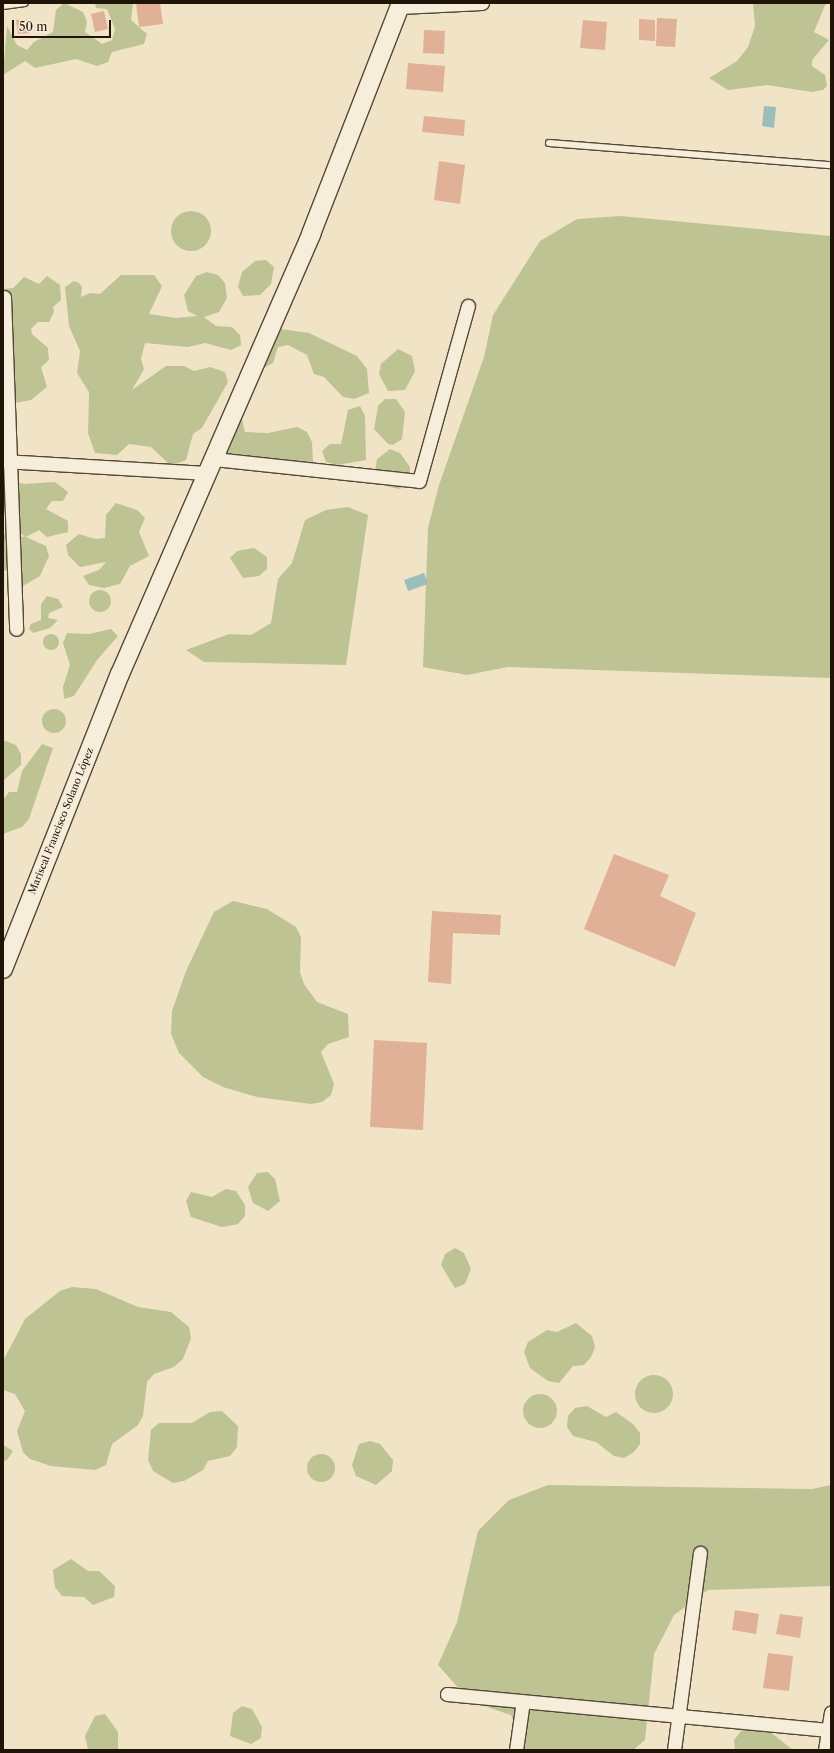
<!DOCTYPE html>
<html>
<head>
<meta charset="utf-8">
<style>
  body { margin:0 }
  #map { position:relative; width:834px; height:1753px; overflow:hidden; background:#f1e4c6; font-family:"Libre Caslon Text",serif }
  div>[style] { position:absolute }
  .green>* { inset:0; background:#bdc393 }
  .round { border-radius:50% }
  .water>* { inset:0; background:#9cbebb }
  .building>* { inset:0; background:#e0b097 }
  .roads { filter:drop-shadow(1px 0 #544737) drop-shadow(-1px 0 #544737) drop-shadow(0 1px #544737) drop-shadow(0 -1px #544737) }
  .lane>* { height:6px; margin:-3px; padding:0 3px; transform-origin:3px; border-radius:3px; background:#f6edda }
  .street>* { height:13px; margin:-6.5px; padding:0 6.5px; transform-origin:6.5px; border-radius:6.5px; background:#f6edda }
  .secondary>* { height:18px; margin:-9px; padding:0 9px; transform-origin:9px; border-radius:9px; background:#f6edda }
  span { translate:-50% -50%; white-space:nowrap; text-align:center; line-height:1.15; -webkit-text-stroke:3px #f6edda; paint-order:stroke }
  .street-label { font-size:10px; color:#201307 }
  .frame { position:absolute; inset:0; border:4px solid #201307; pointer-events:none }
  .scale { position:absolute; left:12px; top:20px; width:99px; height:18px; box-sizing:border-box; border:2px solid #201307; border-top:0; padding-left:5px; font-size:12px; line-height:14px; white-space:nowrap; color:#201307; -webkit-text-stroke:3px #f6edda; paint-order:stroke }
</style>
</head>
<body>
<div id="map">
  <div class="green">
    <div style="clip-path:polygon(64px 3px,83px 12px,87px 22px,85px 32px,102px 44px,112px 40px,115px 29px,107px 9px,96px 8px,95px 3px,133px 3px,131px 20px,147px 34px,144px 44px,112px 52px,108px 62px,97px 66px,76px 59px,35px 68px,25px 61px,3px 75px,7px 26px,17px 45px,27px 50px,34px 42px,53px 32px,56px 10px)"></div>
    <div style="clip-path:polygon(753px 3px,826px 3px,814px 32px,829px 40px,812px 60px,812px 66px,825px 75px,827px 86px,823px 90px,812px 92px,767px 85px,728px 90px,709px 78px,737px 61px,748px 47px,755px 26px)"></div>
    <div class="round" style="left:171px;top:211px;width:40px;height:40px"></div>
    <div style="clip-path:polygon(621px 216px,831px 236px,831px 678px,508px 667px,467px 675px,423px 667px,428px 528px,439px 485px,484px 357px,493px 315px,540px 241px,577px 219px)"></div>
    <div style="clip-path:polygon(266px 260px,274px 267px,271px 284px,260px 295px,243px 296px,238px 287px,242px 272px,255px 261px)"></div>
    <div style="clip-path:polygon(207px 272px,218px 275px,225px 283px,227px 298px,219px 312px,204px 317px,216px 326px,232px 327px,240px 335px,241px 345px,231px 350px,205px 343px,188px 347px,145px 343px,141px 359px,144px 369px,132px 390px,166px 366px,184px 366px,194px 371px,210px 367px,225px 372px,228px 382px,202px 428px,193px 434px,186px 460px,171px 466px,151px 447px,129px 444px,117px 455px,95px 453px,88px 433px,89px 392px,77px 373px,80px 351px,69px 326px,65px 287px,74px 281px,79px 283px,82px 287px,81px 297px,90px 293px,100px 294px,121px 275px,154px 275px,162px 286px,149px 314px,176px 318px,197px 316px,188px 311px,184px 295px,196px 276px)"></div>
    <div style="clip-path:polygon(47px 276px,60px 285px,61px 300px,53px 307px,54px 312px,49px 322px,38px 322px,31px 329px,32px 334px,48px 348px,49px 360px,41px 367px,47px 387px,31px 400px,10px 404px,3px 396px,3px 289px,13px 288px,24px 277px,39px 284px)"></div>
    <div style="clip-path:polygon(281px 329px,309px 333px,357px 356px,367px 369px,369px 393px,354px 399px,343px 397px,324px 377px,314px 374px,307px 355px,288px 345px,278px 347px,273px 363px,264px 368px,260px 365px,275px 330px)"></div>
    <div style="clip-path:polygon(398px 349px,412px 356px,415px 371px,405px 390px,388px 391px,379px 374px,381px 364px)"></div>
    <div style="clip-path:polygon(385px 399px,396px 399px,405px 412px,402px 439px,393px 445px,388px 444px,374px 429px,378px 406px)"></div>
    <div style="clip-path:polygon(360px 406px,365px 416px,366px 460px,337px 465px,326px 462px,322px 451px,330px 444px,341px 444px,348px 410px)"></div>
    <div style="clip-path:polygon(241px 415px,245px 432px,268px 433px,297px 427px,307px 432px,312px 442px,313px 462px,225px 457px,217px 447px)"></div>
    <div style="clip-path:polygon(390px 449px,400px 453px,410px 467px,409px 483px,400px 489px,389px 487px,375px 471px,377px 459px)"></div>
    <div style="clip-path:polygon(13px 481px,24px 484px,55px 482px,68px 492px,63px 501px,52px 501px,46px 509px,68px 521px,68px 532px,47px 537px,39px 530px,26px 537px,46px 546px,49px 556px,40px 576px,18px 589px,11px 572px,3px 570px,3px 534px,25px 537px,16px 529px)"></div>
    <div style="clip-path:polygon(116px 503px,137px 510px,145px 518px,139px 532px,149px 556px,130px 566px,120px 584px,104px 588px,89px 585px,83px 576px,99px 570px,106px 562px,80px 567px,68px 555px,66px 545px,79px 534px,95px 539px,105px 538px,106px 515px)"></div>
    <div style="clip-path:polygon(348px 507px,368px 515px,346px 665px,204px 662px,186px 650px,229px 634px,251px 635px,271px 623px,278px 579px,292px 563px,305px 520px,326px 510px)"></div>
    <div style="clip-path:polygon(254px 548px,267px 557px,267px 569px,259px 576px,243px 578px,230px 558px,237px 551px)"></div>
    <div class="round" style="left:89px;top:590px;width:22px;height:22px"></div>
    <div style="clip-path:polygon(47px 596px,58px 599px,63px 607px,49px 613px,48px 618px,58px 620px,50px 628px,33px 633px,29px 629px,31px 624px,41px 620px,41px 604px)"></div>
    <div style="clip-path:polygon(111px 629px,118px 636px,97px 660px,74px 696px,64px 699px,63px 687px,70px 665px,63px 643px,67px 633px,89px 634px)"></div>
    <div class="round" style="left:43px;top:634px;width:16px;height:16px"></div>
    <div class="round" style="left:42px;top:709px;width:24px;height:24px"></div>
    <div style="clip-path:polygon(3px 740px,16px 745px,21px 754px,21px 765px,3px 781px)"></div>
    <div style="clip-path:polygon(42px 744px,53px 748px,29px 819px,22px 827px,3px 834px,3px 800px,9px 792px,17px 792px,22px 771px)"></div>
    <div style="clip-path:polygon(233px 901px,267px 909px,296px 927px,301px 937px,300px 972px,304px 984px,317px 1002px,348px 1014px,349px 1037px,328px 1044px,321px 1052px,334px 1084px,331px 1095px,322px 1102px,311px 1104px,257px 1097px,223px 1087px,203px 1077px,179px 1053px,171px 1034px,172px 1011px,186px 971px,214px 912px)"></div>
    <div style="clip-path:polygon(268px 1172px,275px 1179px,280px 1201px,268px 1211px,253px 1203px,248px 1187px,257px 1173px)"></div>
    <div style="clip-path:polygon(226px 1189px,236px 1191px,245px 1205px,245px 1216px,238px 1224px,222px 1227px,191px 1217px,186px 1201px,191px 1192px,212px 1197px)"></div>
    <div style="clip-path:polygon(455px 1248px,464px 1253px,471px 1269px,465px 1284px,455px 1288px,441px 1265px,445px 1254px)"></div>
    <div style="clip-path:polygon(72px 1287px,96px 1289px,138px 1307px,171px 1312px,189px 1327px,191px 1338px,183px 1359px,174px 1367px,154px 1374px,147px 1382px,143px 1416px,138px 1425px,112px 1444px,106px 1465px,95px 1470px,51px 1466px,30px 1459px,23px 1452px,17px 1431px,25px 1411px,15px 1394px,3px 1390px,3px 1361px,25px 1319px,60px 1291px)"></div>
    <div style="clip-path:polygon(576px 1323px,592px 1336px,595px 1347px,591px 1357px,584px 1365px,573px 1366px,559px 1383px,548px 1381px,530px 1368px,524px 1352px,528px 1342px,547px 1330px,557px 1332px)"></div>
    <div class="round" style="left:635px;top:1375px;width:38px;height:38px"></div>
    <div class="round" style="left:523px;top:1394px;width:34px;height:34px"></div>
    <div style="clip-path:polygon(587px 1406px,606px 1417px,616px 1412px,633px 1424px,640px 1433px,640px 1444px,634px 1452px,624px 1458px,614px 1456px,596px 1442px,573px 1436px,567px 1427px,568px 1416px,575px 1408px)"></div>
    <div style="clip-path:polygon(222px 1411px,238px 1426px,237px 1447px,230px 1456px,208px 1461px,203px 1470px,184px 1481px,173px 1483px,153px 1471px,148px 1460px,151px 1430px,159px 1423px,192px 1423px,210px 1412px)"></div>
    <div style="clip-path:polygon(370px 1441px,380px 1444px,393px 1460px,392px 1471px,376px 1485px,356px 1476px,352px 1465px,359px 1444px)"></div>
    <div style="clip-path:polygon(3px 1445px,13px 1451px,7px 1460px,3px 1461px)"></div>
    <div class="round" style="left:307px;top:1454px;width:28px;height:28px"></div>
    <div style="clip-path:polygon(548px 1485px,812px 1489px,831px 1485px,831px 1586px,708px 1590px,674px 1615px,654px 1654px,645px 1740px,633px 1750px,525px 1750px,511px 1715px,470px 1701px,438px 1665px,457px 1622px,478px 1531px,509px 1500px)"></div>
    <div style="clip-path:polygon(71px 1559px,88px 1571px,99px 1571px,115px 1586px,114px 1597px,93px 1605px,84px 1597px,62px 1596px,55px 1587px,53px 1570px)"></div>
    <div style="clip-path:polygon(242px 1706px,252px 1709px,262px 1727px,261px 1738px,251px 1744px,230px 1736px,233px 1713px)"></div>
    <div style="clip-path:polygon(105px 1714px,118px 1732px,118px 1750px,88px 1750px,85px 1736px,95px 1716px)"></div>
    <div style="clip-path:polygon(748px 1722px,759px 1723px,793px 1750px,735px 1750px,734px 1740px)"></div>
  </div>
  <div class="water">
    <div style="clip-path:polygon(764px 106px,776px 107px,774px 128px,762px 126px)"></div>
    <div style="clip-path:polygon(424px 573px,428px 584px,408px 591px,404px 580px)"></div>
  </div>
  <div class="building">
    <div style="clip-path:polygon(136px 3px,160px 3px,163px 24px,139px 27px)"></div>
    <div style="clip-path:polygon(104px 11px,108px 29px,95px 32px,91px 14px)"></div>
    <div style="clip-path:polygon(657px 18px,677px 19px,675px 47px,656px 46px)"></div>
    <div style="clip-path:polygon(27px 19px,29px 33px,18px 34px,16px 20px)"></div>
    <div style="clip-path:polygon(639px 19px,655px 20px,655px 41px,639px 40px)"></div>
    <div style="clip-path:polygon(583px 20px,607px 22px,605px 50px,580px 48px)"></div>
    <div style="clip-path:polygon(424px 30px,445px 31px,444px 54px,423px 53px)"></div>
    <div style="clip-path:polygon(408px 63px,445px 66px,443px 92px,406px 89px)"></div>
    <div style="clip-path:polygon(424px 116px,465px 120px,464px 136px,422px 132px)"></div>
    <div style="clip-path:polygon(439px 161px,465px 165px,460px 204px,434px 200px)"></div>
    <div style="clip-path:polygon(614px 854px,669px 875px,660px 896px,696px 913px,675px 967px,584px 929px)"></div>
    <div style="clip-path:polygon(432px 911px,501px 915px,500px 935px,453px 933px,451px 984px,428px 982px)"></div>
    <div style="clip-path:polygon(374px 1040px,427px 1043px,423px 1130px,370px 1127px)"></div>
    <div style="clip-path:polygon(735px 1610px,759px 1614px,756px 1634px,732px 1630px)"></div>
    <div style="clip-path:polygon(780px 1614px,803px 1617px,800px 1638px,776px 1634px)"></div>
    <div style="clip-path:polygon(768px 1653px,793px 1656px,789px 1691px,763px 1688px)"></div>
  </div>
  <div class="roads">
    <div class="lane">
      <div style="left:3px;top:6px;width:22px;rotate:-8deg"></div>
      <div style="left:549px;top:143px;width:283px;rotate:4.5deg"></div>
    </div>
    <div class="street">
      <div style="left:400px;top:7px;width:82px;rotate:-2.8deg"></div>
      <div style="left:4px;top:297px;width:332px;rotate:87.9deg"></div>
      <div style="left:214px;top:459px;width:206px;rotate:6.1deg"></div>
      <div style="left:419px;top:481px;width:182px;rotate:-74.4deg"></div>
      <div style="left:3px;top:461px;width:204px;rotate:3.4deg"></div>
      <div style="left:447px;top:1694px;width:386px;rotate:5.4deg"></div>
      <div style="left:516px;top:1750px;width:49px;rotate:-81.9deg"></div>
      <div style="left:674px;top:1750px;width:199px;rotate:-82.5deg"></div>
      <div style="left:825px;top:1750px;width:38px;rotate:-81deg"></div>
    </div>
    <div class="secondary">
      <div style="left:3px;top:969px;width:317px;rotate:-68.4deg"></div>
      <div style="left:120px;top:674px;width:480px;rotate:-66.5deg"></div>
      <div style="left:311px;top:234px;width:248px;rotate:-68.7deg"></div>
    </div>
  </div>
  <div class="street-label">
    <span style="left:61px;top:821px;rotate:-68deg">Mariscal Francisco Solano López</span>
  </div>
  <div class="frame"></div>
  <div class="scale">50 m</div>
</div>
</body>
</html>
